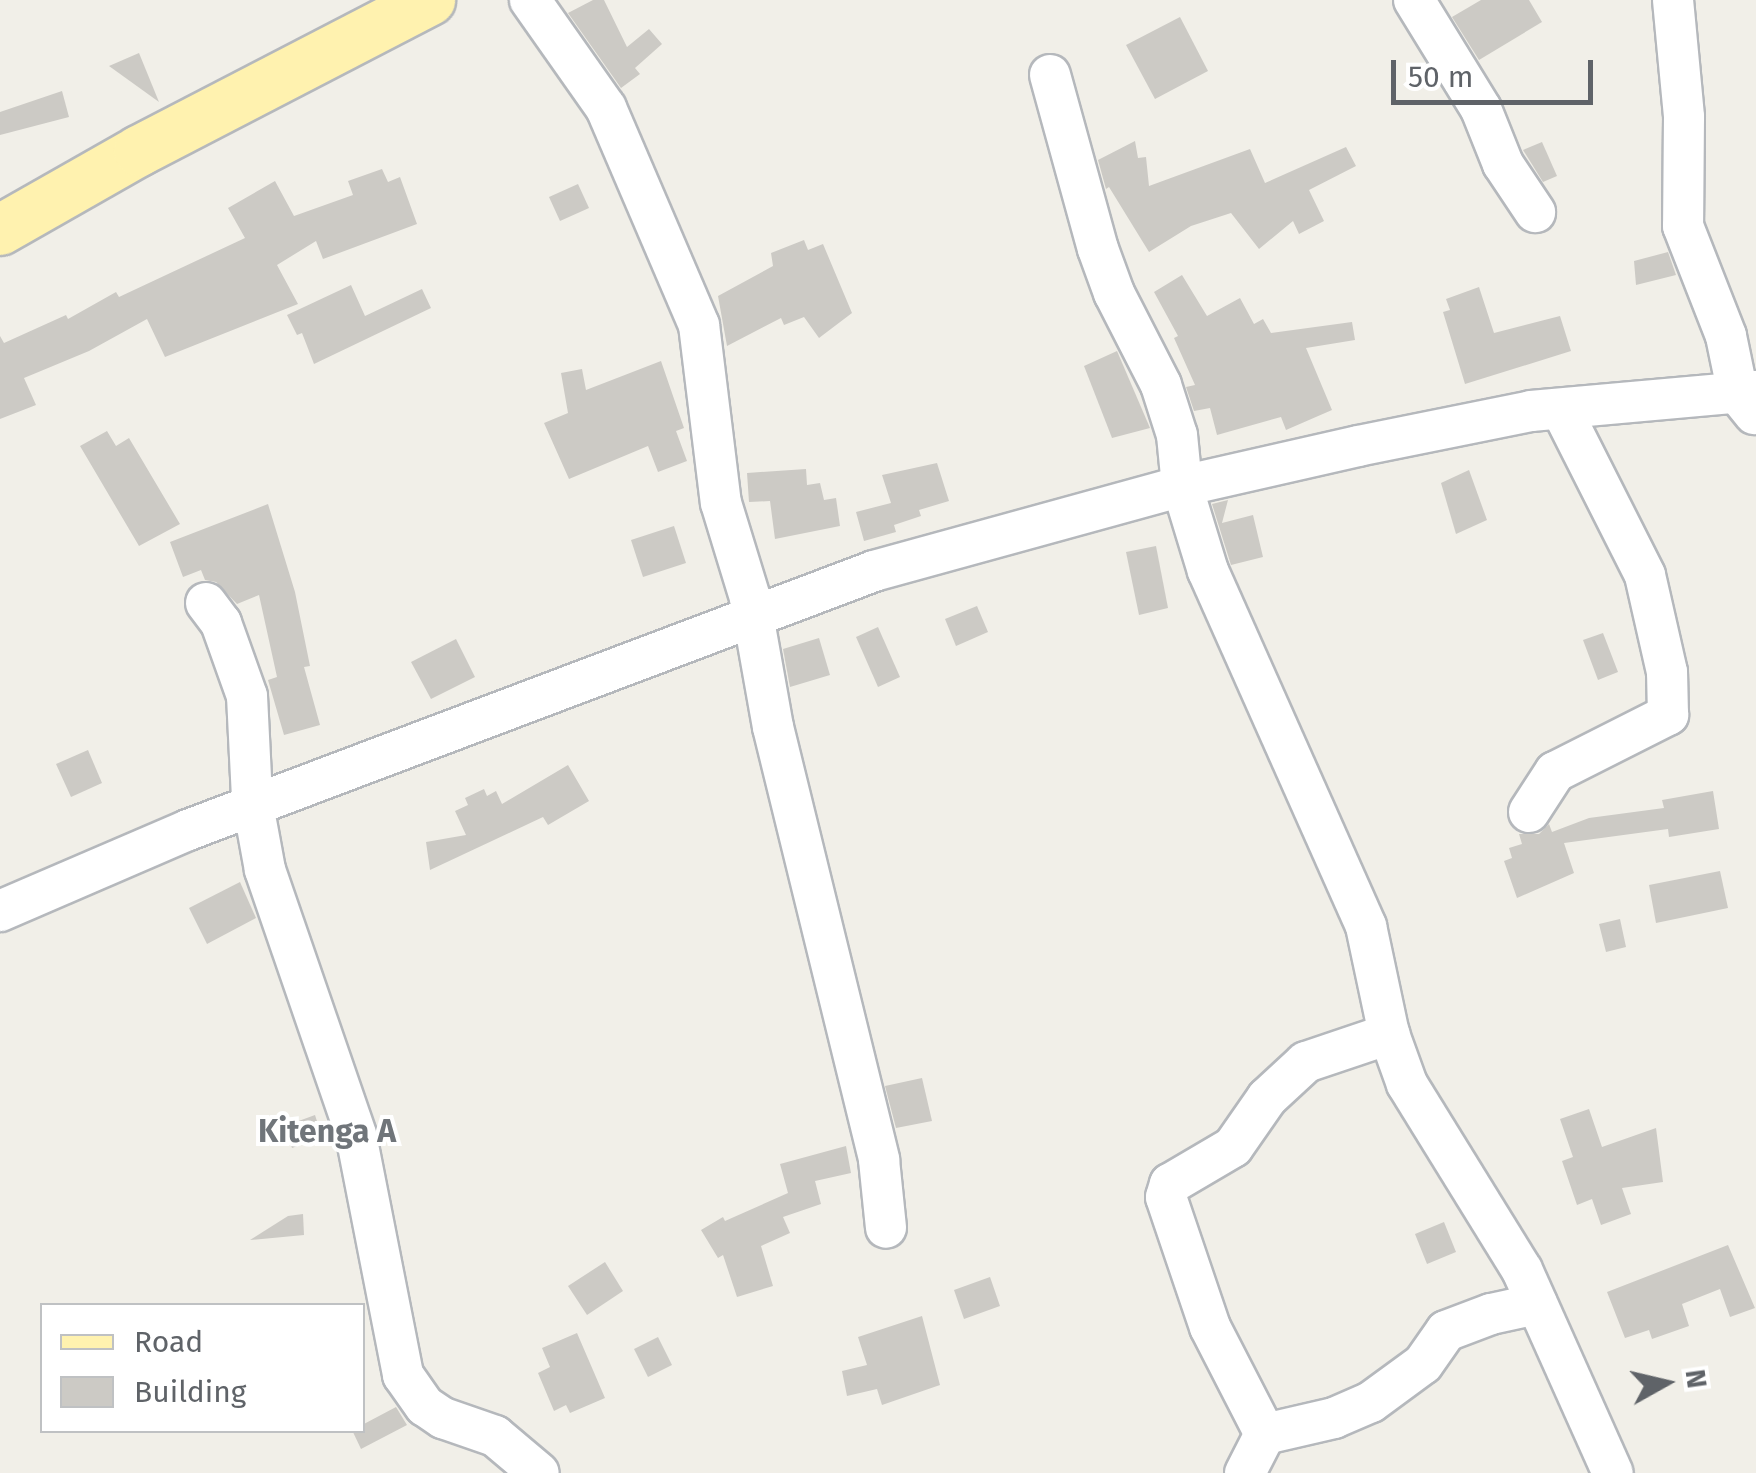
<!DOCTYPE html>
<html>
<head>
<meta charset="utf-8">
<style>
  body { margin:0 }
  #map { position:relative; width:1756px; height:1473px; overflow:hidden; background:#f1efe8; font-family:"Fira Sans",sans-serif }
  div>[style] { position:absolute }
  .building>* { inset:0; background:#cccac5 }
  .roads { filter:drop-shadow(2px 0 #b5b8bc) drop-shadow(-2px 0 #b5b8bc) drop-shadow(0 2px #b5b8bc) drop-shadow(0 -2px #b5b8bc) }
  .minor>* { height:40px; margin:-20px; padding:0 20px; transform-origin:20px; border-radius:20px; background:#fff }
  .major>* { height:50px; margin:-25px; padding:0 25px; transform-origin:25px; border-radius:25px; background:#fff2af }
  span { translate:-50% -50%; white-space:nowrap; text-align:center; line-height:1.15; -webkit-text-stroke:8px #fff; paint-order:stroke }
  .quarter-label { font-size:32px; color:#70757a; font-weight:700 }
  .legend { position:absolute; left:40px; top:1303px; width:325px; height:130px; box-sizing:border-box; background:#fff; border:2px solid #bfc1c3; margin:0; padding:12px 18px; list-style:none; font-size:30px; color:#5f6368 }
  .legend li { display:flex; align-items:center; gap:20px; height:50px }
  .legend b { width:50px; border:2px solid #bfc1c3 }
  .north { position:absolute; left:1616px; top:1333px; width:100px; height:100px; -webkit-text-stroke:8px #fff; paint-order:stroke; rotate:82deg; font-size:28px; font-weight:700; line-height:40px; text-align:center; color:#5f6368 }
  .north::after { content:''; display:block; margin:auto; width:35px; height:45px; background:#5f6368; clip-path:polygon(50% 0,100% 100%,50% 72%,0 100%) }
  .scale { position:absolute; left:1391px; top:60px; width:202px; height:45px; box-sizing:border-box; border:5px solid #5f6368; border-top:0; padding-left:12px; font-size:30px; line-height:35px; white-space:nowrap; color:#5f6368; -webkit-text-stroke:8px #fff; paint-order:stroke }
</style>
</head>
<body>
<div id="map">
  <div class="building">
    <div style="clip-path:polygon(593px 0,604px 0,627px 47px,649px 29px,662px 44px,635px 68px,640px 74px,621px 88px,568px 13px)"></div>
    <div style="clip-path:polygon(1481px 0,1529px 0,1542px 22px,1479px 60px,1452px 17px)"></div>
    <div style="clip-path:polygon(1180px 17px,1208px 71px,1155px 99px,1126px 45px)"></div>
    <div style="clip-path:polygon(139px 53px,159px 102px,109px 66px)"></div>
    <div style="clip-path:polygon(62px 91px,69px 117px,0 135px,0 112px)"></div>
    <div style="clip-path:polygon(1135px 141px,1138px 158px,1146px 157px,1149px 186px,1250px 149px,1265px 183px,1346px 147px,1356px 166px,1309px 190px,1324px 221px,1299px 234px,1293px 221px,1259px 249px,1231px 213px,1191px 226px,1149px 252px,1109px 187px,1106px 189px,1098px 160px)"></div>
    <div style="clip-path:polygon(1542px 142px,1557px 176px,1543px 182px,1523px 150px)"></div>
    <div style="clip-path:polygon(382px 169px,388px 182px,400px 177px,417px 224px,323px 259px,316px 241px,277px 265px,298px 304px,165px 357px,147px 319px,89px 351px,24px 378px,36px 405px,0 419px,0 336px,4px 343px,66px 315px,68px 319px,116px 292px,119px 297px,245px 238px,228px 208px,275px 181px,294px 216px,353px 195px,348px 181px)"></div>
    <div style="clip-path:polygon(578px 184px,589px 208px,560px 221px,549px 197px)"></div>
    <div style="clip-path:polygon(804px 240px,808px 250px,823px 244px,852px 313px,819px 338px,804px 317px,784px 325px,781px 318px,727px 346px,718px 296px,773px 266px,771px 253px)"></div>
    <div style="clip-path:polygon(1668px 252px,1676px 275px,1636px 285px,1634px 261px)"></div>
    <div style="clip-path:polygon(1182px 275px,1207px 316px,1240px 298px,1254px 324px,1263px 319px,1271px 333px,1352px 322px,1355px 340px,1306px 348px,1332px 410px,1286px 430px,1281px 417px,1217px 435px,1210px 408px,1194px 411px,1186px 387px,1195px 385px,1174px 338px,1178px 336px,1154px 292px)"></div>
    <div style="clip-path:polygon(351px 285px,365px 316px,422px 289px,431px 308px,314px 364px,302px 333px,297px 335px,287px 315px)"></div>
    <div style="clip-path:polygon(1479px 287px,1494px 333px,1560px 316px,1571px 351px,1465px 384px,1443px 312px,1450px 310px,1446px 299px)"></div>
    <div style="clip-path:polygon(1117px 351px,1150px 428px,1112px 438px,1084px 366px)"></div>
    <div style="clip-path:polygon(661px 361px,684px 428px,676px 431px,687px 461px,658px 472px,648px 446px,569px 479px,544px 423px,568px 413px,561px 373px,582px 369px,586px 390px)"></div>
    <div style="clip-path:polygon(107px 431px,116px 446px,129px 438px,180px 524px,139px 546px,80px 446px)"></div>
    <div style="clip-path:polygon(937px 463px,949px 501px,919px 510px,921px 516px,894px 525px,896px 532px,864px 541px,856px 512px,891px 503px,882px 475px)"></div>
    <div style="clip-path:polygon(806px 469px,807px 485px,820px 483px,824px 500px,836px 498px,840px 526px,775px 539px,770px 501px,749px 502px,747px 473px)"></div>
    <div style="clip-path:polygon(1469px 470px,1487px 520px,1456px 534px,1441px 483px)"></div>
    <div style="clip-path:polygon(1228px 500px,1222px 523px,1253px 515px,1263px 557px,1231px 565px,1212px 504px)"></div>
    <div style="clip-path:polygon(268px 504px,295px 592px,310px 666px,304px 667px,320px 725px,284px 735px,268px 680px,277px 677px,259px 595px,237px 604px,216px 582px,205px 580px,201px 570px,183px 577px,170px 542px)"></div>
    <div style="clip-path:polygon(674px 526px,686px 563px,643px 577px,631px 540px)"></div>
    <div style="clip-path:polygon(1156px 546px,1168px 608px,1139px 615px,1126px 552px)"></div>
    <div style="clip-path:polygon(977px 606px,988px 632px,956px 646px,945px 619px)"></div>
    <div style="clip-path:polygon(878px 627px,900px 677px,878px 687px,856px 637px)"></div>
    <div style="clip-path:polygon(1603px 633px,1618px 672px,1598px 680px,1583px 640px)"></div>
    <div style="clip-path:polygon(819px 638px,830px 675px,790px 687px,783px 649px)"></div>
    <div style="clip-path:polygon(456px 639px,475px 677px,431px 699px,411px 662px)"></div>
    <div style="clip-path:polygon(88px 750px,102px 783px,71px 797px,56px 764px)"></div>
    <div style="clip-path:polygon(568px 765px,589px 801px,548px 825px,543px 817px,430px 870px,426px 842px,466px 835px,455px 811px,468px 805px,465px 798px,484px 789px,487px 796px,496px 791px,502px 804px)"></div>
    <div style="clip-path:polygon(1713px 791px,1719px 829px,1669px 837px,1668px 829px,1564px 843px,1574px 873px,1517px 898px,1504px 861px,1512px 858px,1509px 848px,1522px 844px,1519px 834px,1539px 834px,1549px 824px,1552px 832px,1589px 818px,1664px 808px,1662px 800px)"></div>
    <div style="clip-path:polygon(1720px 871px,1728px 908px,1656px 923px,1649px 885px)"></div>
    <div style="clip-path:polygon(240px 882px,256px 918px,207px 944px,189px 908px)"></div>
    <div style="clip-path:polygon(1620px 919px,1626px 947px,1606px 952px,1599px 924px)"></div>
    <div style="clip-path:polygon(922px 1078px,932px 1121px,896px 1128px,885px 1086px)"></div>
    <div style="clip-path:polygon(1589px 1109px,1602px 1147px,1656px 1128px,1663px 1182px,1622px 1188px,1631px 1214px,1601px 1225px,1592px 1199px,1577px 1205px,1562px 1161px,1573px 1157px,1560px 1119px)"></div>
    <div style="clip-path:polygon(315px 1115px,322px 1137px,292px 1148px,285px 1126px)"></div>
    <div style="clip-path:polygon(846px 1146px,851px 1173px,815px 1181px,821px 1204px,783px 1217px,790px 1233px,761px 1246px,773px 1286px,737px 1297px,723px 1255px,718px 1258px,701px 1230px,723px 1217px,725px 1221px,788px 1193px,780px 1164px)"></div>
    <div style="clip-path:polygon(303px 1214px,304px 1235px,250px 1240px,288px 1216px)"></div>
    <div style="clip-path:polygon(1444px 1222px,1456px 1252px,1427px 1264px,1415px 1234px)"></div>
    <div style="clip-path:polygon(1728px 1245px,1755px 1308px,1730px 1317px,1720px 1289px,1682px 1304px,1689px 1326px,1652px 1339px,1649px 1330px,1625px 1338px,1607px 1292px)"></div>
    <div style="clip-path:polygon(605px 1262px,623px 1291px,587px 1315px,568px 1286px)"></div>
    <div style="clip-path:polygon(990px 1277px,1000px 1306px,964px 1319px,954px 1290px)"></div>
    <div style="clip-path:polygon(922px 1316px,940px 1385px,882px 1405px,877px 1389px,847px 1396px,842px 1371px,867px 1365px,858px 1337px)"></div>
    <div style="clip-path:polygon(577px 1333px,605px 1398px,570px 1413px,566px 1405px,554px 1411px,538px 1373px,550px 1367px,542px 1348px)"></div>
    <div style="clip-path:polygon(658px 1337px,672px 1365px,648px 1377px,634px 1349px)"></div>
    <div style="clip-path:polygon(396px 1407px,407px 1425px,361px 1449px,352px 1430px,362px 1430px,362px 1425px)"></div>
  </div>
  <div class="roads">
    <div class="minor">
      <div style="left:530px;top:0;width:132px;rotate:54.9deg"></div>
      <div style="left:606px;top:108px;width:236px;rotate:66.8deg"></div>
      <div style="left:699px;top:325px;width:179px;rotate:83deg"></div>
      <div style="left:721px;top:503px;width:99px;rotate:73deg"></div>
      <div style="left:750px;top:598px;width:131px;rotate:79.9deg"></div>
      <div style="left:773px;top:727px;width:446px;rotate:76.2deg"></div>
      <div style="left:879px;top:1160px;width:68px;rotate:84.1deg"></div>
      <div style="left:1414px;top:0;width:128px;rotate:58.4deg"></div>
      <div style="left:1481px;top:109px;width:59px;rotate:68.2deg"></div>
      <div style="left:1503px;top:164px;width:58px;rotate:56.3deg"></div>
      <div style="left:1673px;top:0;width:118px;rotate:84.6deg"></div>
      <div style="left:1684px;top:117px;width:109px;rotate:90.5deg"></div>
      <div style="left:1683px;top:226px;width:118px;rotate:68.6deg"></div>
      <div style="left:1726px;top:336px;width:59px;rotate:78.3deg"></div>
      <div style="left:1738px;top:394px;width:26px;rotate:51deg"></div>
      <div style="left:1050px;top:75px;width:180px;rotate:74.6deg"></div>
      <div style="left:1098px;top:249px;width:47px;rotate:70deg"></div>
      <div style="left:1114px;top:293px;width:103px;rotate:62.9deg"></div>
      <div style="left:1161px;top:385px;width:52px;rotate:72.3deg"></div>
      <div style="left:1177px;top:435px;width:51px;rotate:84.4deg"></div>
      <div style="left:1182px;top:486px;width:89px;rotate:73deg"></div>
      <div style="left:1208px;top:571px;width:389px;rotate:66deg"></div>
      <div style="left:1366px;top:926px;width:110px;rotate:78deg"></div>
      <div style="left:1389px;top:1034px;width:53px;rotate:70.2deg"></div>
      <div style="left:1407px;top:1084px;width:219px;rotate:58.3deg"></div>
      <div style="left:1522px;top:1270px;width:222px;rotate:65.9deg"></div>
      <div style="left:206px;top:603px;width:25px;rotate:53deg"></div>
      <div style="left:221px;top:623px;width:77px;rotate:70.4deg"></div>
      <div style="left:247px;top:696px;width:103px;rotate:87.2deg"></div>
      <div style="left:252px;top:799px;width:72px;rotate:79.6deg"></div>
      <div style="left:265px;top:870px;width:280px;rotate:71deg"></div>
      <div style="left:356px;top:1135px;width:245px;rotate:78.9deg"></div>
      <div style="left:403px;top:1375px;width:38px;rotate:55deg"></div>
      <div style="left:425px;top:1406px;width:22px;rotate:34deg"></div>
      <div style="left:443px;top:1418px;width:55px;rotate:19.1deg"></div>
      <div style="left:495px;top:1436px;width:57px;rotate:40.1deg"></div>
      <div style="left:1529px;top:812px;width:48px;rotate:-57deg"></div>
      <div style="left:1555px;top:772px;width:127px;rotate:-26.8deg"></div>
      <div style="left:1668px;top:715px;width:43px;rotate:-91.3deg"></div>
      <div style="left:1667px;top:672px;width:99px;rotate:-102.8deg"></div>
      <div style="left:1645px;top:575px;width:186px;rotate:-116.8deg"></div>
      <div style="left:0;top:911px;width:205px;rotate:-23.3deg"></div>
      <div style="left:188px;top:830px;width:733px;rotate:-20.68deg"></div>
      <div style="left:874px;top:571px;width:320px;rotate:-15.4deg"></div>
      <div style="left:1182px;top:486px;width:180px;rotate:-12.8deg"></div>
      <div style="left:1358px;top:446px;width:177px;rotate:-11.4deg"></div>
      <div style="left:1531px;top:411px;width:226px;rotate:-5.1deg"></div>
      <div style="left:1265px;top:1434px;width:71px;rotate:-13.1deg"></div>
      <div style="left:1334px;top:1418px;width:40px;rotate:-23.4deg"></div>
      <div style="left:1371px;top:1402px;width:64px;rotate:-36.2deg"></div>
      <div style="left:1423px;top:1364px;width:40px;rotate:-55.1deg"></div>
      <div style="left:1446px;top:1331px;width:48px;rotate:-20.7deg"></div>
      <div style="left:1491px;top:1314px;width:47px;rotate:-12.3deg"></div>
      <div style="left:1245px;top:1473px;width:44px;rotate:-62.9deg"></div>
      <div style="left:1265px;top:1434px;width:120px;rotate:-117.2deg"></div>
      <div style="left:1210px;top:1327px;width:137px;rotate:-108.7deg"></div>
      <div style="left:1166px;top:1197px;width:14px;rotate:-73deg"></div>
      <div style="left:1170px;top:1184px;width:73px;rotate:-30.4deg"></div>
      <div style="left:1233px;top:1147px;width:60px;rotate:-55.2deg"></div>
      <div style="left:1267px;top:1098px;width:53px;rotate:-42.7deg"></div>
      <div style="left:1306px;top:1062px;width:88px;rotate:-18.6deg"></div>
    </div>
    <div class="major">
      <div style="left:0;top:230px;width:160px;rotate:-29.6deg"></div>
      <div style="left:139px;top:151px;width:328px;rotate:-27.4deg"></div>
    </div>
  </div>
  <div class="quarter-label">
    <span style="left:327px;top:1131px">Kitenga A</span>
  </div>
  <ul class="legend">
  <li><b style="height:12px;background:#fff2af"></b>Road</li>
  <li><b style="height:28px;background:#cccac5"></b>Building</li>
  </ul>
  <div class="north">N</div>
  <div class="scale">50 m</div>
</div>
</body>
</html>
